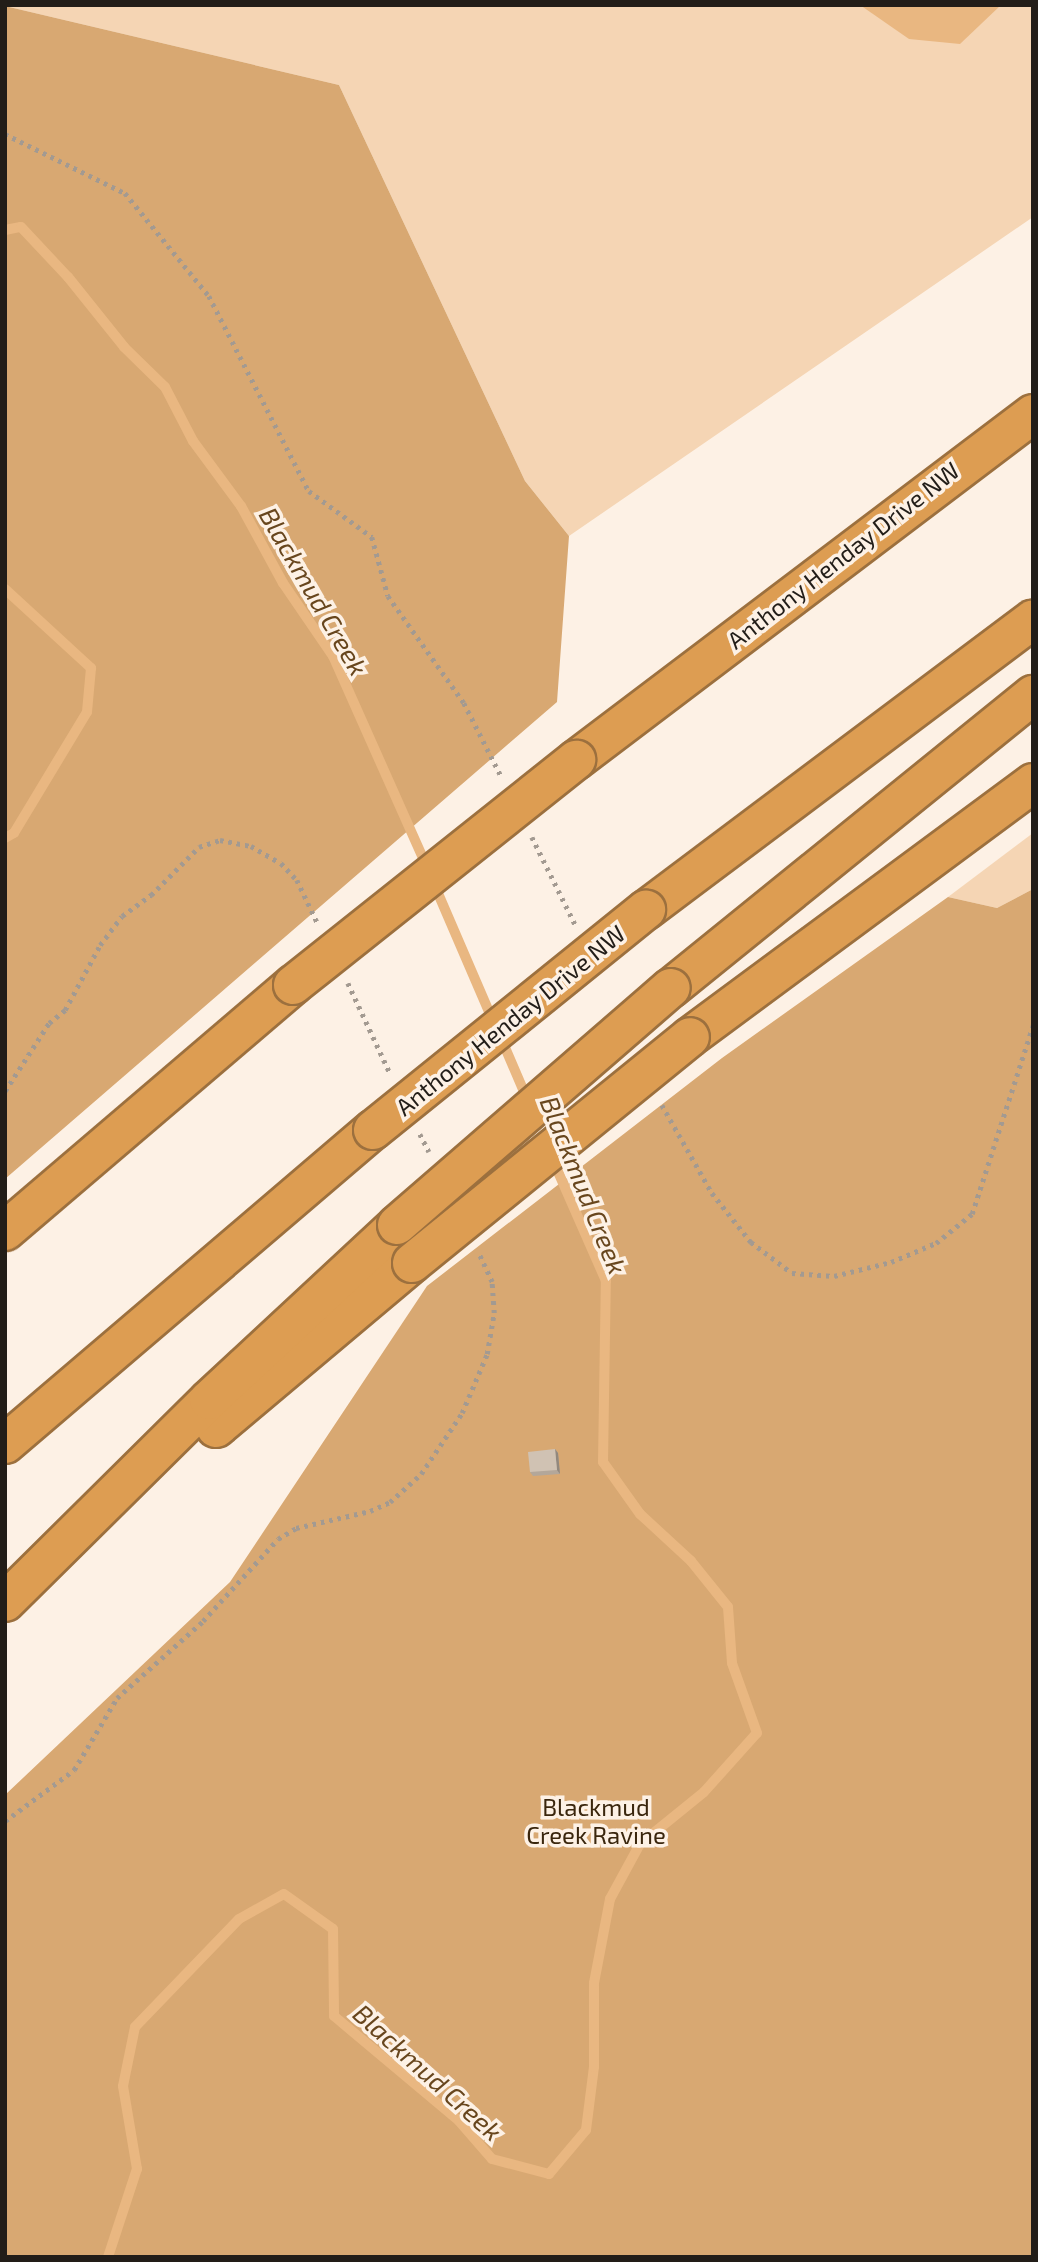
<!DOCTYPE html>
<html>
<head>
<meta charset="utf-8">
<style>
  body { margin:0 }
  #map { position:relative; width:1038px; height:2262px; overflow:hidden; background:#fdf1e5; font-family:"Exo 2",sans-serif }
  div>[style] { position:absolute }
  .green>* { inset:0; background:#f5d5b4 }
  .forest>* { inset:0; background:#d8a872 }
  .water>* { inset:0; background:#e9b781 }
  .stream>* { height:10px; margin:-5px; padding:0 5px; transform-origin:5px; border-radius:5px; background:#e9b781 }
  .path>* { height:4.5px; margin-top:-2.25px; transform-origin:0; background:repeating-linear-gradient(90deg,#a39a91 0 3.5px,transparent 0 8.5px) }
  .roads { filter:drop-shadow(2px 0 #9c703e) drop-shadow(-2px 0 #9c703e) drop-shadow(0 2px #9c703e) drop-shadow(0 -2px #9c703e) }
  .motorway>* { height:38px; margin:-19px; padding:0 19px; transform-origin:19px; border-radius:19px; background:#dd9d52 }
  .bridges { filter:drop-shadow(2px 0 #9c703e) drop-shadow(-2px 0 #9c703e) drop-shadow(0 2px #9c703e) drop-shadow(0 -2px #9c703e) }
  .motorway-bridge>* { height:38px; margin:-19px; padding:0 19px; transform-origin:19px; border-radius:19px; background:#dd9d52 }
  .wall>* { inset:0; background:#b3a79a }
  .shaded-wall>* { inset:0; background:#92887d }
  .building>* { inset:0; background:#d0c2b3 }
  span { translate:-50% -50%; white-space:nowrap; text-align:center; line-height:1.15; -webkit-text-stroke:7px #fdf1e5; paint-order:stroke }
  .street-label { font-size:24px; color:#221d18 }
  .park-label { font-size:24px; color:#3a260d }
  .water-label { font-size:26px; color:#68461d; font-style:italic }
  .frame { position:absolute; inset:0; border:7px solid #221d18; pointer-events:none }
</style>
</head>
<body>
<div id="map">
  <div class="green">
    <div style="clip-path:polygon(1033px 5px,1033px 217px,569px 536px,525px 481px,339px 85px,5px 6px)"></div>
    <div style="clip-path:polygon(1033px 833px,1033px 889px,997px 908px,948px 897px)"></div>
  </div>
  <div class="forest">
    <div style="clip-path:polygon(5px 6px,339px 85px,525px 481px,569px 536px,557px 702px,5px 1179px)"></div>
    <div style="clip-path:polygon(1033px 889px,1033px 2257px,5px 2257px,5px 1795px,230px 1582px,427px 1286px,722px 1058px,948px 897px,997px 908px)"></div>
  </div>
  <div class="water">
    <div style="clip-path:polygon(860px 5px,1001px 5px,960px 44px,909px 39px)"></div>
  </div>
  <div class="stream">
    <div style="left:5px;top:230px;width:16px;rotate:-11deg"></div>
    <div style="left:21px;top:227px;width:69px;rotate:46.8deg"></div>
    <div style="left:68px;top:277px;width:90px;rotate:51.3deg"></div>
    <div style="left:124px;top:347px;width:57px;rotate:44.3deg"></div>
    <div style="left:165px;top:387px;width:61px;rotate:62.6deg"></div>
    <div style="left:193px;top:441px;width:81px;rotate:53.6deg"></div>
    <div style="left:241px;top:506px;width:88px;rotate:61.4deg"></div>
    <div style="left:283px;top:583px;width:88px;rotate:55.6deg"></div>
    <div style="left:333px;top:656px;width:231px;rotate:66deg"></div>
    <div style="left:5px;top:589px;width:117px;rotate:42.6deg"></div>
    <div style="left:91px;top:668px;width:44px;rotate:95.2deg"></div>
    <div style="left:87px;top:712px;width:141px;rotate:121.1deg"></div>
    <div style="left:14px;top:833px;width:10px;rotate:151deg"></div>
    <div style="left:434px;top:884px;width:149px;rotate:66.7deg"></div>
    <div style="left:501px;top:1038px;width:69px;rotate:66.8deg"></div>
    <div style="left:108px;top:2257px;width:93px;rotate:-71.8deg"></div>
    <div style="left:137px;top:2169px;width:84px;rotate:-99.6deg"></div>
    <div style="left:123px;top:2086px;width:60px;rotate:-78.5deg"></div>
    <div style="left:135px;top:2027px;width:150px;rotate:-46.1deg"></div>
    <div style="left:239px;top:1919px;width:51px;rotate:-29.1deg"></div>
    <div style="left:284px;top:1894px;width:60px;rotate:35.5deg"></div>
    <div style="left:333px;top:1929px;width:87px;rotate:89.3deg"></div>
    <div style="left:334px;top:2016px;width:163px;rotate:40deg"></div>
    <div style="left:459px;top:2121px;width:50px;rotate:49deg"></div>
    <div style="left:492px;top:2159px;width:59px;rotate:14.7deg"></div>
    <div style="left:549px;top:2174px;width:57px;rotate:-49.9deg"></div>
    <div style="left:586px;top:2130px;width:64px;rotate:-82.8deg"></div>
    <div style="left:594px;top:2067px;width:84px;rotate:-90deg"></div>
    <div style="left:594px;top:1983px;width:86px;rotate:-79.2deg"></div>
    <div style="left:610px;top:1899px;width:63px;rotate:-61.4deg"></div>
    <div style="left:640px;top:1844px;width:82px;rotate:-39.1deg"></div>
    <div style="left:704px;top:1792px;width:79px;rotate:-48.1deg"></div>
    <div style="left:757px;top:1733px;width:74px;rotate:-109.7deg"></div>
    <div style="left:732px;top:1663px;width:56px;rotate:-94.1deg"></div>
    <div style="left:728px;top:1607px;width:59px;rotate:-128.8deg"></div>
    <div style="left:691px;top:1561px;width:69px;rotate:-137.3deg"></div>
    <div style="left:640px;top:1514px;width:64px;rotate:-125.4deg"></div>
    <div style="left:603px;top:1462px;width:181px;rotate:-89.1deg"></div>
    <div style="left:606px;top:1281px;width:132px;rotate:-113.7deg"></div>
  </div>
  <div class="path">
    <div style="left:5px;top:134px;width:134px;rotate:26.2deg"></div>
    <div style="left:125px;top:193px;width:133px;rotate:50.8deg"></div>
    <div style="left:209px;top:296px;width:219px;rotate:62.9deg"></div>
    <div style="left:309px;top:491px;width:78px;rotate:36.1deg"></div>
    <div style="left:372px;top:537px;width:61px;rotate:74.8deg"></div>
    <div style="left:388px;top:596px;width:131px;rotate:54.6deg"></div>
    <div style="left:464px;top:703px;width:82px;rotate:63.1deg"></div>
    <div style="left:532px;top:837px;width:97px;rotate:63.7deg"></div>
    <div style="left:348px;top:983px;width:99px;rotate:65deg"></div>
    <div style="left:5px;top:1091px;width:81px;rotate:-57.1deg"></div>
    <div style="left:49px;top:1023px;width:21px;rotate:-39deg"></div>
    <div style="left:65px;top:1010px;width:74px;rotate:-61.7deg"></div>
    <div style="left:100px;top:945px;width:36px;rotate:-53deg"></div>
    <div style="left:122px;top:916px;width:36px;rotate:-36deg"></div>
    <div style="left:151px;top:895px;width:68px;rotate:-45deg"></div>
    <div style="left:199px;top:847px;width:22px;rotate:-18deg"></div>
    <div style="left:220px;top:840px;width:32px;rotate:11deg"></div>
    <div style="left:251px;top:846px;width:34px;rotate:30deg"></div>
    <div style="left:281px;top:863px;width:23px;rotate:47deg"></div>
    <div style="left:297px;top:880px;width:47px;rotate:64.5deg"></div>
    <div style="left:662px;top:1105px;width:101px;rotate:60.4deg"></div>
    <div style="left:712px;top:1193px;width:63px;rotate:51.5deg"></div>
    <div style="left:751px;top:1242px;width:51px;rotate:37.1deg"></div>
    <div style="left:792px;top:1273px;width:42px;rotate:4.1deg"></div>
    <div style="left:834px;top:1276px;width:59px;rotate:-13.8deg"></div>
    <div style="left:891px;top:1262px;width:49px;rotate:-22.9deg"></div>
    <div style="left:936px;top:1243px;width:46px;rotate:-38.9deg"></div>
    <div style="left:972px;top:1214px;width:199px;rotate:-72.1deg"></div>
    <div style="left:420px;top:1134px;width:20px;rotate:63deg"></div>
    <div style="left:5px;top:1821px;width:86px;rotate:-36.5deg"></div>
    <div style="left:74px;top:1770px;width:84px;rotate:-59.2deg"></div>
    <div style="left:117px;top:1698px;width:115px;rotate:-41.8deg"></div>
    <div style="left:203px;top:1621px;width:111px;rotate:-47.6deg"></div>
    <div style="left:278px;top:1539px;width:21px;rotate:-31deg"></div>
    <div style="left:296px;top:1528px;width:76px;rotate:-12.9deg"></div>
    <div style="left:370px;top:1511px;width:22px;rotate:-24deg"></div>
    <div style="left:390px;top:1502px;width:42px;rotate:-42.1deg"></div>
    <div style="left:421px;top:1474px;width:73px;rotate:-56.1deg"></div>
    <div style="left:462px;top:1413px;width:64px;rotate:-67deg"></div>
    <div style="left:487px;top:1354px;width:42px;rotate:-80.3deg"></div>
    <div style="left:494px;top:1313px;width:31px;rotate:-94deg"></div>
    <div style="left:492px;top:1282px;width:31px;rotate:-115deg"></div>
  </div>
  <div class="roads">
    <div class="motorway">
      <div style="left:576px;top:760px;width:573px;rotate:-37.13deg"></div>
      <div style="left:646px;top:910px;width:484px;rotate:-36.9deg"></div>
      <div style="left:671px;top:988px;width:466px;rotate:-39deg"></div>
      <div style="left:690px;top:1037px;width:427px;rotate:-36.5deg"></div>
      <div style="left:5px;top:1231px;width:379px;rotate:-40.5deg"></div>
      <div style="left:216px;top:1428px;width:256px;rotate:-40.1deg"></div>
      <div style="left:5px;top:1444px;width:484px;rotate:-40.5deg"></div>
      <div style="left:5px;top:1602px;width:287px;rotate:-44.7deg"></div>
      <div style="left:209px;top:1400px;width:257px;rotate:-42.9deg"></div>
    </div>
  </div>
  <div class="bridges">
    <div class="motorway-bridge">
      <div style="left:293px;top:985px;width:362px;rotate:-38.5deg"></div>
      <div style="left:373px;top:1130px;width:351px;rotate:-38.9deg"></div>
      <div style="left:397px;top:1225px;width:362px;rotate:-40.9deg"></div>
      <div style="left:412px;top:1263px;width:358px;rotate:-39.1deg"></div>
    </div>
  </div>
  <div class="wall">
    <div style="clip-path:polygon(555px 1449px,558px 1453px,560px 1474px,533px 1476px,530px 1472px)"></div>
  </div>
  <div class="shaded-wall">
    <div style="clip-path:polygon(555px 1449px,558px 1453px,560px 1474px,557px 1470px)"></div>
  </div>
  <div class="building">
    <div style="clip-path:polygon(555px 1449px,557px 1470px,530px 1472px,528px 1452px)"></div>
  </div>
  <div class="street-label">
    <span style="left:843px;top:555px;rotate:-38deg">Anthony Henday Drive NW</span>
    <span style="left:510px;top:1020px;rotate:-39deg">Anthony Henday Drive NW</span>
  </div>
  <div class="park-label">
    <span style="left:596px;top:1821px">Blackmud<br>Creek Ravine</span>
  </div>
  <div class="water-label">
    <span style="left:314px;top:591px;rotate:60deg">Blackmud Creek</span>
    <span style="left:584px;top:1185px;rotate:68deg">Blackmud Creek</span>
    <span style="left:428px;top:2072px;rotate:42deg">Blackmud Creek</span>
  </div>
  <div class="frame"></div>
</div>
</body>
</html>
